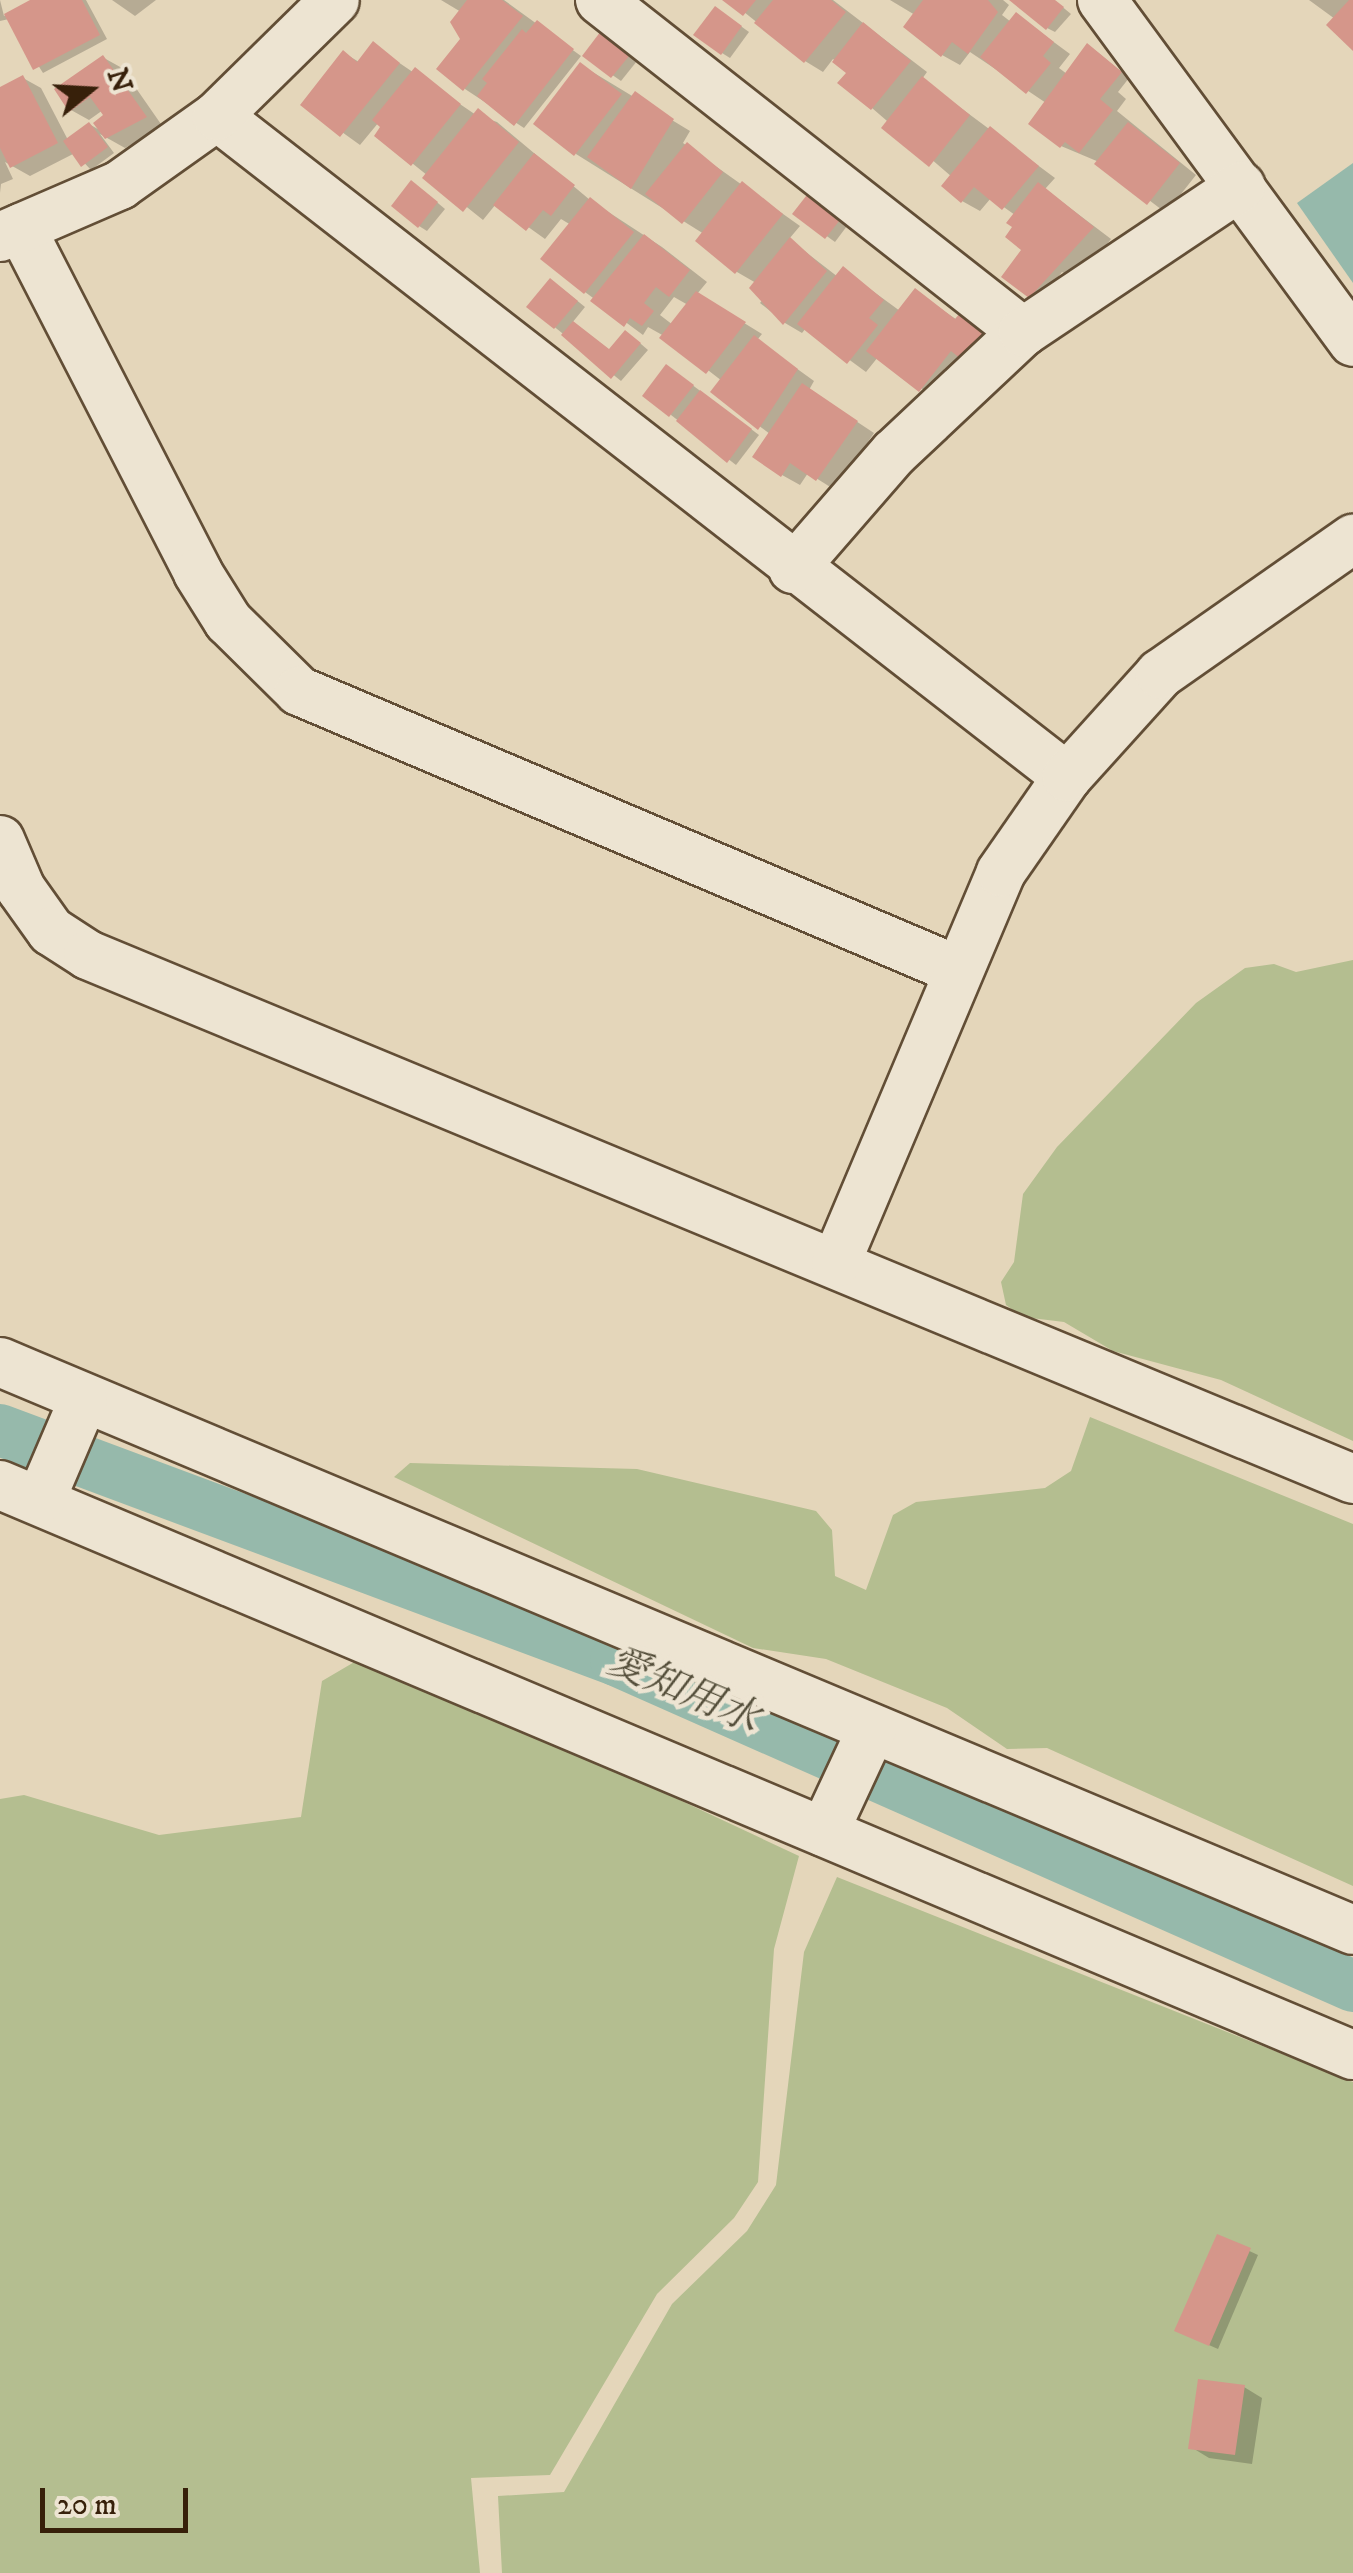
<!DOCTYPE html>
<html>
<head>
<meta charset="utf-8">
<style>
  body { margin:0 }
  #map { position:relative; width:1353px; height:2573px; overflow:hidden; background:#e4d6ba; font-family:"IM FELL DW Pica","Noto Serif JP",serif }
  div>[style] { position:absolute }
  .green>* { inset:0; background:#b4be90 }
  .water>* { inset:0; background:#96b9ab }
  .shadow>* { inset:0; background:#0003 }
  .canal>* { height:52px; margin:-26px; padding:0 26px; transform-origin:26px; border-radius:26px; background:#96b9ab }
  .building>* { inset:0; background:#d5968a }
  .roads { filter:drop-shadow(2px 0 #624e36) drop-shadow(-2px 0 #624e36) drop-shadow(0 2px #624e36) drop-shadow(0 -2px #624e36) }
  .minor>* { height:48px; margin:-24px; padding:0 24px; transform-origin:24px; border-radius:24px; background:#ede4d2 }
  span { translate:-50% -50%; white-space:nowrap; text-align:center; line-height:1.15; -webkit-text-stroke:9px #ede4d2; paint-order:stroke }
  .water-label { font-size:40px; color:#544e3a; font-style:italic }
  .north { position:absolute; left:40px; top:40px; width:100px; height:100px; -webkit-text-stroke:8px #ede4d2; paint-order:stroke; rotate:72deg; font-size:28px; font-weight:700; line-height:40px; text-align:center; color:#37200a }
  .north::after { content:''; display:block; margin:auto; width:35px; height:45px; background:#37200a; clip-path:polygon(50% 0,100% 100%,50% 72%,0 100%) }
  .scale { position:absolute; left:40px; top:2488px; width:148px; height:45px; box-sizing:border-box; border:5px solid #37200a; border-top:0; padding-left:12px; font-size:30px; line-height:35px; white-space:nowrap; color:#37200a; -webkit-text-stroke:8px #ede4d2; paint-order:stroke }
</style>
</head>
<body>
<div id="map">
  <div class="green">
    <div style="clip-path:polygon(1353px 960px,1353px 1441px,1221px 1380px,1113px 1351px,1064px 1322px,1023px 1317px,1006px 1305px,1001px 1282px,1014px 1262px,1023px 1194px,1057px 1147px,1196px 1003px,1245px 968px,1274px 964px,1296px 972px)"></div>
    <div style="clip-path:polygon(1090px 1417px,1353px 1524px,1353px 1886px,1047px 1748px,1007px 1749px,947px 1708px,826px 1659px,753px 1648px,394px 1477px,410px 1463px,637px 1469px,816px 1511px,832px 1530px,835px 1576px,866px 1590px,893px 1515px,916px 1502px,1045px 1488px,1071px 1471px)"></div>
    <div style="clip-path:polygon(368px 1654px,799px 1856px,774px 1949px,758px 2182px,734px 2218px,657px 2294px,550px 2475px,471px 2478px,480px 2573px,0 2573px,0 1799px,24px 1795px,159px 1835px,301px 1817px,322px 1681px)"></div>
    <div style="clip-path:polygon(837px 1877px,1353px 2082px,1353px 2573px,502px 2573px,498px 2496px,564px 2492px,672px 2304px,747px 2231px,776px 2185px,804px 1952px)"></div>
  </div>
  <div class="water">
    <div style="clip-path:polygon(1353px 163px,1353px 283px,1297px 203px)"></div>
  </div>
  <div class="shadow">
    <div style="clip-path:polygon(0 0,4px 16px,36px 0,86px 0,107px 39px,43px 73px,9px 19px,0 21px)"></div>
    <div style="clip-path:polygon(112px 0,156px 0,135px 16px)"></div>
    <div style="clip-path:polygon(441px 0,504px 0,581px 56px,524px 128px,465px 89px,461px 12px)"></div>
    <div style="clip-path:polygon(729px 0,833px 0,927px 72px,922px 79px,1055px 178px,1045px 189px,1111px 239px,1078px 281px,1062px 272px,1039px 301px,1030px 296px,1015px 215px,991px 198px,980px 211px,962px 201px,952px 177px,872px 108px,849px 72px,833px 59px,823px 72px,805px 61px)"></div>
    <div style="clip-path:polygon(890px 0,1003px 0,1009px 5px,1002px 15px,1011px 22px,1017px 15px,1070px 54px,1059px 68px,1067px 74px,1096px 51px,1129px 78px,1118px 92px,1126px 99px,1117px 111px,1196px 175px,1166px 213px,1099px 162px,1061px 146px,1046px 103px,970px 52px,960px 65px,942px 55px,915px 15px)"></div>
    <div style="clip-path:polygon(1054px 0,1071px 14px,1055px 32px,1047px 28px)"></div>
    <div style="clip-path:polygon(1309px 0,1353px 0,1353px 47px,1335px 19px)"></div>
    <div style="clip-path:polygon(724px 14px,749px 32px,730px 58px,722px 53px)"></div>
    <div style="clip-path:polygon(613px 35px,641px 56px,621px 81px,585px 56px)"></div>
    <div style="clip-path:polygon(evenodd,373px 45px,476px 115px,497px 122px,590px 200px,662px 247px,707px 282px,697px 294px,762px 334px,757px 340px,814px 381px,809px 390px,874px 433px,835px 490px,808px 473px,800px 485px,782px 475px,770px 434px,713px 392px,722px 381px,664px 336px,648px 327px,643px 335px,585px 292px,571px 225px,561px 219px,545px 239px,496px 204px,483px 220px,377px 135px,384px 127px,379px 122px,360px 145px,303px 104px,344px 53px,359px 62px,373px 45px,674px 297px,688px 305px,673px 325px,660px 315px,674px 297px)"></div>
    <div style="clip-path:polygon(104px 58px,122px 68px,163px 127px,125px 148px,100px 134px,114px 153px,91px 170px,75px 153px,30px 176px,5px 162px,13px 179px,1px 184px,0 193px,0 90px,23px 78px,41px 88px,68px 140px,89px 124px,103px 132px,103px 110px,89px 120px,71px 110px)"></div>
    <div style="clip-path:polygon(581px 65px,690px 131px,683px 143px,800px 226px,789px 239px,838px 277px,844px 270px,900px 311px,915px 291px,960px 322px,994px 330px,939px 401px,878px 357px,866px 372px,806px 328px,802px 333px,785px 323px,760px 303px,765px 297px,756px 283px,737px 272px,704px 234px,576px 154px)"></div>
    <div style="clip-path:polygon(420px 188px,445px 209px,427px 231px,419px 226px)"></div>
    <div style="clip-path:polygon(810px 194px,850px 222px,835px 242px,796px 214px)"></div>
    <div style="clip-path:polygon(559px 286px,585px 307px,572px 323px,611px 351px,634px 338px,648px 350px,621px 381px,530px 307px)"></div>
    <div style="clip-path:polygon(675px 372px,759px 435px,736px 465px,671px 415px)"></div>
    <div style="clip-path:polygon(1219px 2237px,1258px 2255px,1218px 2349px,1186px 2335px)"></div>
    <div style="clip-path:polygon(1244px 2387px,1262px 2398px,1252px 2464px,1209px 2458px,1191px 2447px)"></div>
  </div>
  <div class="canal">
    <div style="left:0;top:1430px;width:658px;rotate:20.47deg"></div>
    <div style="left:616px;top:1660px;width:806px;rotate:23.86deg"></div>
  </div>
  <div class="building">
    <div style="clip-path:polygon(30px 0,82px 0,100px 35px,33px 70px,4px 14px)"></div>
    <div style="clip-path:polygon(467px 0,502px 0,523px 16px,463px 91px,436px 69px,460px 39px,450px 22px)"></div>
    <div style="clip-path:polygon(722px 0,756px 0,743px 16px)"></div>
    <div style="clip-path:polygon(773px 0,831px 0,846px 12px,804px 63px,754px 23px)"></div>
    <div style="clip-path:polygon(923px 0,988px 0,998px 12px,968px 54px,952px 42px,941px 57px,903px 27px)"></div>
    <div style="clip-path:polygon(1009px 0,1055px 0,1064px 7px,1046px 30px)"></div>
    <div style="clip-path:polygon(1349px 0,1353px 0,1353px 51px,1326px 25px)"></div>
    <div style="clip-path:polygon(715px 6px,742px 26px,721px 55px,693px 35px)"></div>
    <div style="clip-path:polygon(1016px 12px,1054px 42px,1043px 56px,1051px 63px,1026px 94px,980px 57px)"></div>
    <div style="clip-path:polygon(537px 20px,574px 49px,514px 126px,477px 96px,487px 83px,482px 79px,522px 29px,526px 33px)"></div>
    <div style="clip-path:polygon(863px 22px,911px 61px,871px 110px,837px 83px,846px 73px,832px 62px)"></div>
    <div style="clip-path:polygon(604px 27px,634px 50px,611px 78px,582px 56px)"></div>
    <div style="clip-path:polygon(373px 41px,400px 63px,340px 137px,300px 105px,343px 50px,357px 62px)"></div>
    <div style="clip-path:polygon(1087px 43px,1122px 72px,1100px 99px,1113px 110px,1079px 153px,1065px 142px,1060px 148px,1028px 124px)"></div>
    <div style="clip-path:polygon(103px 55px,147px 117px,105px 139px,93px 123px,103px 115px,90px 97px,69px 112px,54px 89px)"></div>
    <div style="clip-path:polygon(580px 62px,622px 94px,574px 156px,533px 124px)"></div>
    <div style="clip-path:polygon(415px 67px,461px 104px,411px 166px,374px 136px,380px 127px,372px 120px)"></div>
    <div style="clip-path:polygon(23px 75px,58px 143px,10px 168px,0 148px,0 87px)"></div>
    <div style="clip-path:polygon(922px 76px,970px 115px,929px 167px,881px 128px)"></div>
    <div style="clip-path:polygon(635px 91px,674px 119px,631px 189px,587px 157px)"></div>
    <div style="clip-path:polygon(478px 108px,519px 142px,463px 212px,422px 178px)"></div>
    <div style="clip-path:polygon(89px 122px,108px 147px,81px 167px,63px 141px)"></div>
    <div style="clip-path:polygon(1128px 122px,1180px 163px,1147px 205px,1094px 164px)"></div>
    <div style="clip-path:polygon(990px 126px,1039px 166px,1002px 210px,974px 187px,961px 203px,941px 186px)"></div>
    <div style="clip-path:polygon(687px 142px,723px 172px,682px 224px,645px 194px)"></div>
    <div style="clip-path:polygon(534px 153px,575px 185px,551px 216px,543px 210px,526px 231px,493px 205px)"></div>
    <div style="clip-path:polygon(411px 180px,438px 202px,418px 228px,391px 206px)"></div>
    <div style="clip-path:polygon(742px 181px,783px 214px,735px 274px,695px 241px)"></div>
    <div style="clip-path:polygon(1038px 182px,1094px 227px,1029px 298px,1001px 277px,1021px 250px,1005px 237px,1012px 227px,1006px 223px)"></div>
    <div style="clip-path:polygon(810px 191px,843px 216px,825px 239px,792px 214px)"></div>
    <div style="clip-path:polygon(590px 197px,634px 232px,584px 294px,540px 259px)"></div>
    <div style="clip-path:polygon(644px 234px,690px 270px,669px 297px,656px 287px,644px 303px,654px 311px,642px 326px,630px 318px,624px 327px,590px 301px)"></div>
    <div style="clip-path:polygon(790px 237px,827px 271px,783px 325px,749px 288px)"></div>
    <div style="clip-path:polygon(843px 266px,884px 300px,869px 318px,878px 325px,847px 364px,797px 324px)"></div>
    <div style="clip-path:polygon(550px 278px,578px 301px,554px 329px,526px 307px)"></div>
    <div style="clip-path:polygon(915px 288px,955px 319px,965px 307px,986px 322px,988px 347px,967px 364px,951px 351px,919px 392px,866px 351px)"></div>
    <div style="clip-path:polygon(696px 291px,746px 322px,706px 374px,659px 338px)"></div>
    <div style="clip-path:polygon(573px 321px,609px 349px,625px 330px,641px 343px,611px 379px,561px 335px)"></div>
    <div style="clip-path:polygon(754px 335px,798px 369px,758px 430px,710px 392px)"></div>
    <div style="clip-path:polygon(666px 364px,694px 385px,669px 417px,642px 396px)"></div>
    <div style="clip-path:polygon(802px 383px,858px 421px,816px 481px,790px 463px,781px 477px,752px 457px)"></div>
    <div style="clip-path:polygon(700px 390px,752px 429px,727px 463px,676px 421px)"></div>
    <div style="clip-path:polygon(1217px 2234px,1251px 2248px,1209px 2346px,1174px 2331px)"></div>
    <div style="clip-path:polygon(1198px 2379px,1245px 2385px,1235px 2455px,1188px 2449px)"></div>
  </div>
  <div class="roads">
    <div class="minor">
      <div style="left:600px;top:0;width:538px;rotate:38.13deg"></div>
      <div style="left:1102px;top:0;width:424px;rotate:53.7deg"></div>
      <div style="left:217px;top:116px;width:1077px;rotate:37.87deg"></div>
      <div style="left:21px;top:228px;width:388px;rotate:62.8deg"></div>
      <div style="left:198px;top:573px;width:57px;rotate:58deg"></div>
      <div style="left:228px;top:621px;width:100px;rotate:44.6deg"></div>
      <div style="left:299px;top:691px;width:715px;rotate:22.98deg"></div>
      <div style="left:0;top:237px;width:131px;rotate:-23.4deg"></div>
      <div style="left:120px;top:185px;width:119px;rotate:-35.4deg"></div>
      <div style="left:217px;top:116px;width:165px;rotate:-44.5deg"></div>
      <div style="left:793px;top:569px;width:154px;rotate:-49deg"></div>
      <div style="left:894px;top:453px;width:177px;rotate:-43.2deg"></div>
      <div style="left:1023px;top:332px;width:262px;rotate:-33.8deg"></div>
      <div style="left:0;top:840px;width:53px;rotate:66.8deg"></div>
      <div style="left:21px;top:889px;width:52px;rotate:54.5deg"></div>
      <div style="left:51px;top:931px;width:44px;rotate:33deg"></div>
      <div style="left:88px;top:955px;width:1369px;rotate:22.5deg"></div>
      <div style="left:836px;top:1263px;width:424px;rotate:-67.1deg"></div>
      <div style="left:1001px;top:872px;width:116px;rotate:-55.2deg"></div>
      <div style="left:1067px;top:777px;width:139px;rotate:-47.9deg"></div>
      <div style="left:1160px;top:674px;width:236px;rotate:-35deg"></div>
      <div style="left:0;top:1362px;width:1467px;rotate:22.77deg"></div>
      <div style="left:0;top:1485px;width:1468px;rotate:22.85deg"></div>
      <div style="left:42px;top:1497px;width:104px;rotate:-66.9deg"></div>
      <div style="left:824px;top:1832px;width:114px;rotate:-65deg"></div>
    </div>
  </div>
  <div class="water-label">
    <span style="left:683px;top:1691px;rotate:23deg">愛知用水</span>
  </div>
  <div class="north">N</div>
  <div class="scale">20 m</div>
</div>
</body>
</html>
